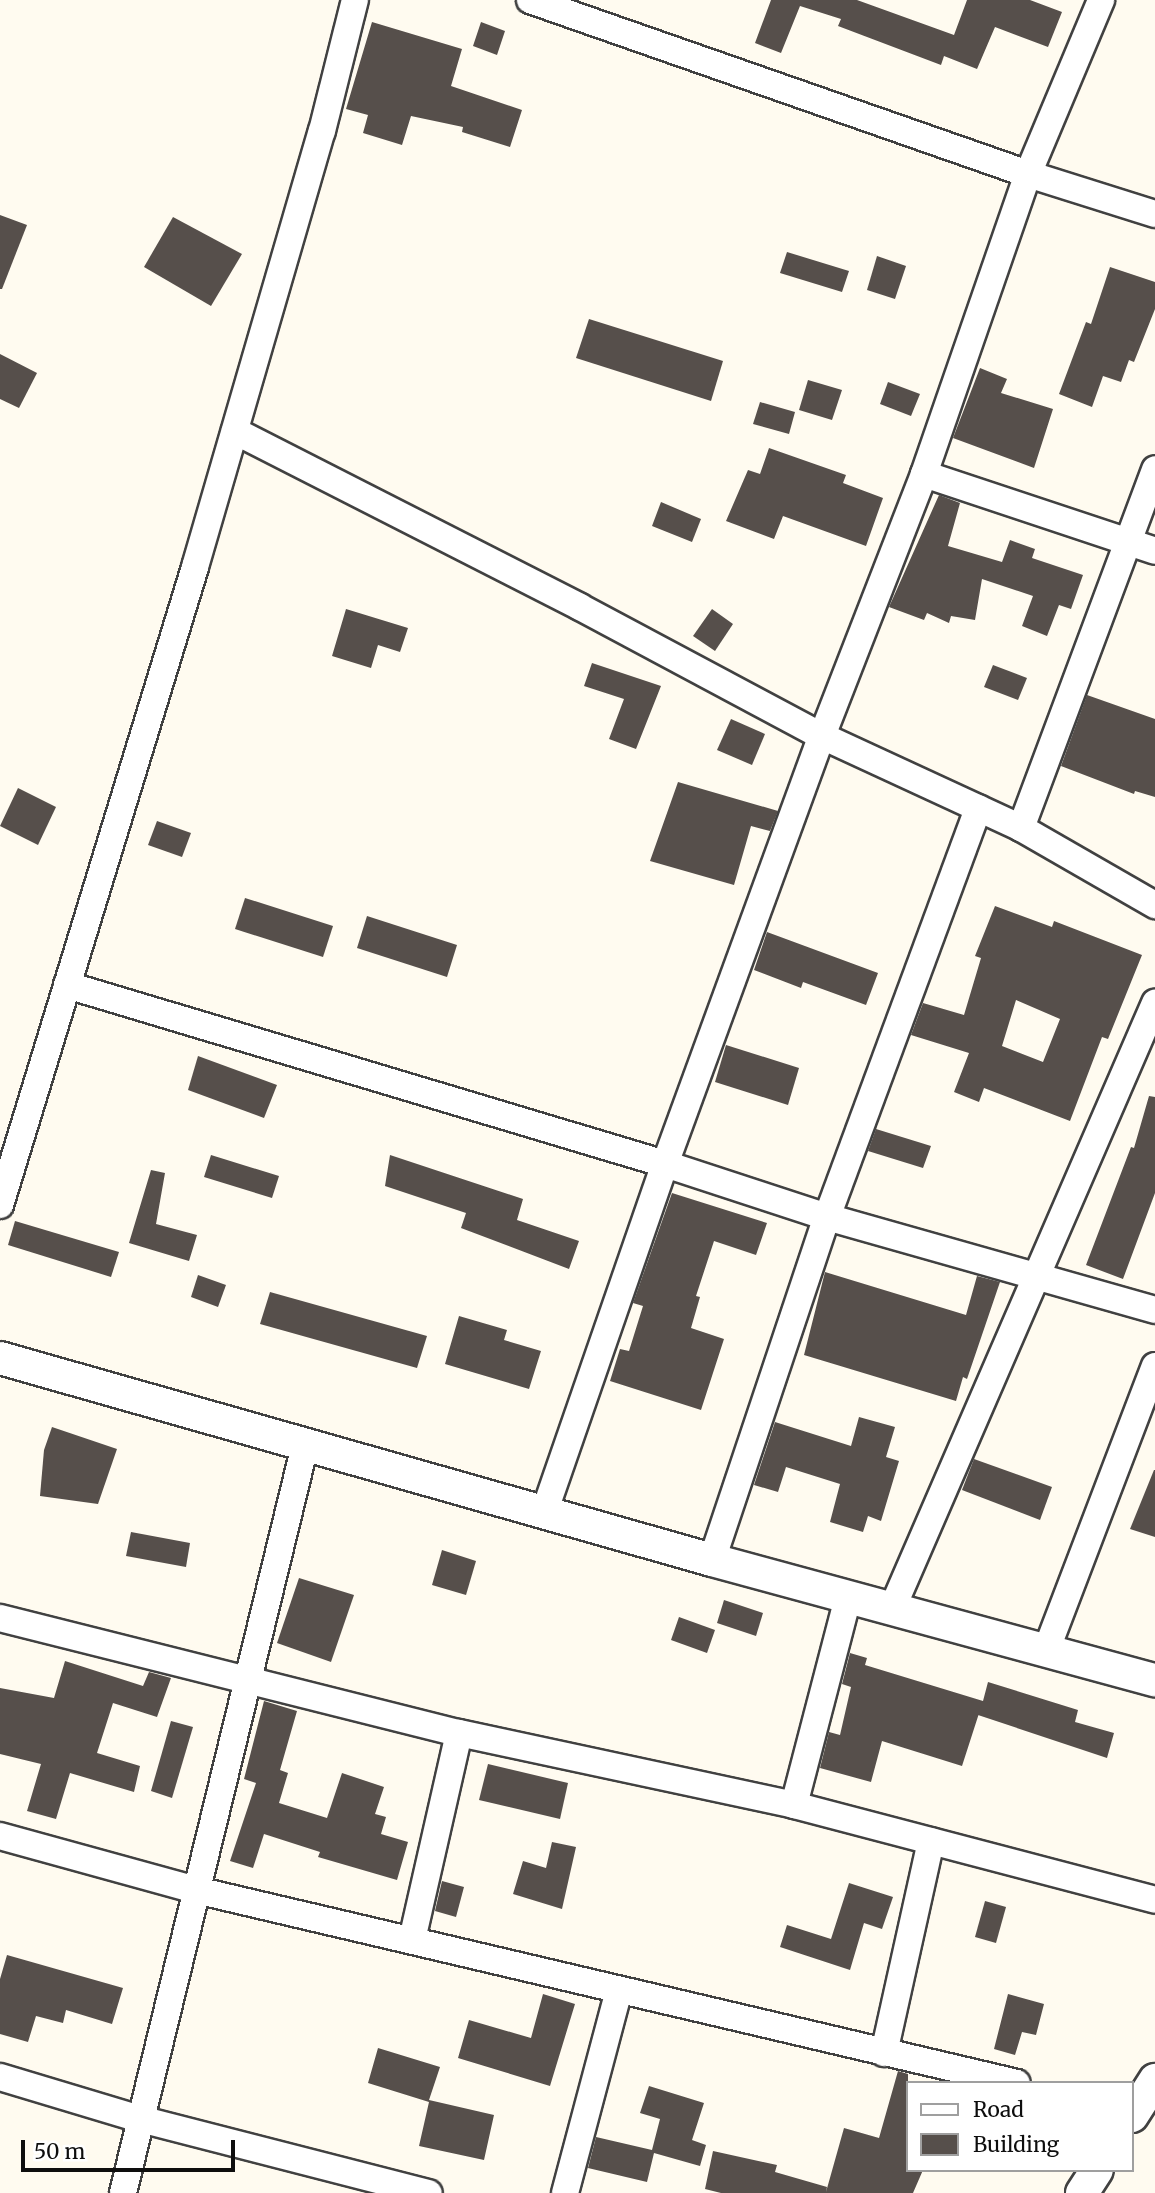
<!DOCTYPE html>
<html>
<head>
<meta charset="utf-8">
<style>
  body { margin:0 }
  #map { position:relative; width:1155px; height:2193px; overflow:hidden; background:#fffbf0; font-family:Merriweather,serif }
  div>[style] { position:absolute }
  .building>* { inset:0; background:#564f4b }
  .roads { filter:drop-shadow(2px 0 #414141) drop-shadow(-2px 0 #414141) drop-shadow(0 2px #414141) drop-shadow(0 -2px #414141) }
  .minor>* { height:26px; margin:-13px; padding:0 13px; transform-origin:13px; border-radius:13px; background:#fff }
  .tertiary>* { height:32px; margin:-16px; padding:0 16px; transform-origin:16px; border-radius:16px; background:#fff }
  span { translate:-50% -50%; white-space:nowrap; text-align:center; line-height:1.15; -webkit-text-stroke:7px #fff; paint-order:stroke }
  .legend { position:absolute; left:906px; top:2081px; width:228px; height:91px; box-sizing:border-box; background:#fff; border:2px solid #9f9f9f; margin:0; padding:9px 12px; list-style:none; font-size:21px; color:#0e0e0e }
  .legend li { display:flex; align-items:center; gap:14px; height:35px }
  .legend b { width:35px; border:2px solid #9f9f9f }
  .scale { position:absolute; left:21px; top:2140px; width:214px; height:32px; box-sizing:border-box; border:4px solid #0e0e0e; border-top:0; padding-left:9px; font-size:21px; line-height:24px; white-space:nowrap; color:#0e0e0e; -webkit-text-stroke:5px #fff; paint-order:stroke }
</style>
</head>
<body>
<div id="map">
  <div class="building">
    <div style="clip-path:polygon(771px 0,857px 0,954px 35px,967px 0,1030px 0,1062px 12px,1048px 47px,995px 27px,977px 69px,944px 56px,941px 65px,838px 26px,841px 19px,800px 6px,781px 53px,755px 43px)"></div>
    <div style="clip-path:polygon(372px 22px,462px 49px,451px 86px,522px 110px,510px 147px,462px 132px,463px 127px,411px 116px,402px 145px,363px 133px,368px 115px,346px 109px)"></div>
    <div style="clip-path:polygon(481px 22px,505px 31px,497px 55px,473px 46px)"></div>
    <div style="clip-path:polygon(0 215px,27px 225px,2px 289px,0 289px)"></div>
    <div style="clip-path:polygon(173px 217px,242px 254px,211px 306px,144px 267px)"></div>
    <div style="clip-path:polygon(787px 252px,849px 271px,842px 292px,780px 273px)"></div>
    <div style="clip-path:polygon(877px 256px,906px 266px,895px 299px,867px 290px)"></div>
    <div style="clip-path:polygon(1110px 267px,1155px 282px,1155px 309px,1134px 362px,1129px 360px,1121px 382px,1103px 376px,1092px 407px,1059px 394px,1086px 322px,1091px 324px)"></div>
    <div style="clip-path:polygon(589px 319px,723px 361px,711px 401px,576px 358px)"></div>
    <div style="clip-path:polygon(0 354px,37px 373px,19px 408px,0 399px)"></div>
    <div style="clip-path:polygon(980px 368px,1007px 379px,1001px 393px,1053px 409px,1034px 468px,953px 438px)"></div>
    <div style="clip-path:polygon(808px 380px,842px 390px,832px 420px,799px 410px)"></div>
    <div style="clip-path:polygon(888px 382px,920px 394px,911px 416px,880px 404px)"></div>
    <div style="clip-path:polygon(760px 402px,795px 412px,789px 434px,753px 424px)"></div>
    <div style="clip-path:polygon(769px 448px,846px 475px,843px 483px,883px 498px,866px 546px,783px 516px,774px 539px,726px 521px,748px 470px,760px 474px)"></div>
    <div style="clip-path:polygon(939px 495px,960px 503px,948px 546px,1002px 562px,1010px 540px,1035px 549px,1032px 558px,1083px 575px,1071px 609px,1059px 605px,1047px 636px,1022px 626px,1033px 596px,982px 579px,975px 620px,951px 616px,949px 623px,927px 613px,924px 620px,889px 607px)"></div>
    <div style="clip-path:polygon(661px 502px,701px 519px,692px 542px,652px 526px)"></div>
    <div style="clip-path:polygon(346px 609px,408px 628px,400px 652px,378px 645px,371px 668px,332px 656px)"></div>
    <div style="clip-path:polygon(712px 609px,733px 624px,715px 651px,693px 636px)"></div>
    <div style="clip-path:polygon(592px 663px,661px 686px,636px 749px,609px 739px,624px 699px,584px 686px)"></div>
    <div style="clip-path:polygon(993px 665px,1027px 678px,1018px 700px,984px 687px)"></div>
    <div style="clip-path:polygon(1087px 695px,1155px 719px,1155px 797px,1135px 791px,1134px 794px,1061px 766px)"></div>
    <div style="clip-path:polygon(731px 719px,765px 734px,752px 765px,717px 750px)"></div>
    <div style="clip-path:polygon(678px 782px,778px 811px,770px 831px,751px 826px,734px 885px,650px 861px)"></div>
    <div style="clip-path:polygon(18px 788px,56px 807px,38px 845px,0 826px)"></div>
    <div style="clip-path:polygon(157px 821px,191px 833px,182px 857px,148px 845px)"></div>
    <div style="clip-path:polygon(245px 898px,333px 926px,323px 957px,235px 929px)"></div>
    <div style="clip-path:polygon(evenodd,995px 906px,1052px 927px,1054px 921px,1142px 955px,1108px 1039px,1102px 1037px,1070px 1121px,984px 1088px,979px 1102px,954px 1092px,969px 1053px,911px 1035px,923px 1003px,964px 1015px,981px 958px,975px 956px,995px 906px,1016px 1000px,1060px 1019px,1043px 1062px,1002px 1046px,1016px 1000px)"></div>
    <div style="clip-path:polygon(367px 916px,457px 945px,447px 977px,357px 948px)"></div>
    <div style="clip-path:polygon(767px 932px,878px 973px,866px 1005px,803px 982px,801px 988px,754px 970px)"></div>
    <div style="clip-path:polygon(726px 1045px,799px 1068px,788px 1105px,715px 1082px)"></div>
    <div style="clip-path:polygon(198px 1056px,277px 1085px,264px 1118px,188px 1090px)"></div>
    <div style="clip-path:polygon(1149px 1096px,1155px 1097px,1155px 1193px,1123px 1279px,1086px 1265px,1131px 1147px,1134px 1148px)"></div>
    <div style="clip-path:polygon(876px 1129px,931px 1146px,923px 1168px,868px 1151px)"></div>
    <div style="clip-path:polygon(211px 1155px,279px 1176px,272px 1198px,204px 1177px)"></div>
    <div style="clip-path:polygon(390px 1155px,523px 1199px,517px 1220px,579px 1241px,569px 1269px,461px 1228px,466px 1213px,385px 1186px)"></div>
    <div style="clip-path:polygon(151px 1170px,165px 1173px,156px 1224px,197px 1235px,189px 1261px,129px 1243px)"></div>
    <div style="clip-path:polygon(672px 1193px,767px 1223px,756px 1255px,714px 1241px,696px 1296px,700px 1297px,691px 1328px,724px 1339px,701px 1410px,610px 1381px,620px 1349px,629px 1351px,643px 1306px,633px 1303px)"></div>
    <div style="clip-path:polygon(15px 1221px,119px 1252px,111px 1277px,8px 1245px)"></div>
    <div style="clip-path:polygon(825px 1272px,966px 1315px,977px 1276px,1000px 1282px,967px 1379px,963px 1377px,956px 1401px,804px 1355px)"></div>
    <div style="clip-path:polygon(198px 1275px,226px 1285px,218px 1307px,191px 1297px)"></div>
    <div style="clip-path:polygon(270px 1292px,427px 1336px,417px 1368px,260px 1324px)"></div>
    <div style="clip-path:polygon(459px 1316px,507px 1330px,504px 1340px,541px 1351px,529px 1389px,445px 1364px)"></div>
    <div style="clip-path:polygon(859px 1417px,895px 1427px,886px 1457px,899px 1461px,881px 1521px,868px 1516px,863px 1532px,830px 1522px,840px 1484px,786px 1467px,778px 1492px,754px 1485px,775px 1422px,851px 1446px)"></div>
    <div style="clip-path:polygon(52px 1427px,117px 1449px,98px 1504px,40px 1496px,44px 1450px)"></div>
    <div style="clip-path:polygon(974px 1459px,1052px 1487px,1040px 1520px,962px 1490px)"></div>
    <div style="clip-path:polygon(1154px 1470px,1155px 1470px,1155px 1537px,1130px 1529px)"></div>
    <div style="clip-path:polygon(131px 1532px,190px 1543px,186px 1567px,126px 1556px)"></div>
    <div style="clip-path:polygon(442px 1550px,476px 1561px,466px 1595px,432px 1585px)"></div>
    <div style="clip-path:polygon(299px 1578px,354px 1595px,331px 1662px,277px 1643px)"></div>
    <div style="clip-path:polygon(724px 1600px,763px 1613px,756px 1636px,717px 1623px)"></div>
    <div style="clip-path:polygon(679px 1617px,715px 1630px,707px 1653px,671px 1640px)"></div>
    <div style="clip-path:polygon(850px 1653px,867px 1658px,865px 1665px,983px 1701px,988px 1682px,1078px 1710px,1075px 1722px,1114px 1733px,1107px 1758px,978px 1715px,982px 1704px,962px 1766px,882px 1741px,871px 1782px,820px 1768px,829px 1732px,840px 1735px,851px 1687px,842px 1684px)"></div>
    <div style="clip-path:polygon(65px 1661px,143px 1686px,149px 1672px,171px 1678px,157px 1717px,113px 1703px,97px 1753px,140px 1766px,134px 1792px,70px 1773px,56px 1819px,27px 1811px,41px 1764px,0 1754px,0 1688px,54px 1698px)"></div>
    <div style="clip-path:polygon(264px 1701px,297px 1711px,280px 1770px,288px 1773px,279px 1803px,327px 1818px,342px 1773px,384px 1787px,375px 1814px,386px 1817px,381px 1834px,408px 1842px,397px 1880px,318px 1857px,320px 1852px,264px 1834px,253px 1868px,230px 1861px,256px 1783px,244px 1779px)"></div>
    <div style="clip-path:polygon(171px 1721px,193px 1727px,172px 1798px,151px 1791px)"></div>
    <div style="clip-path:polygon(488px 1764px,568px 1783px,560px 1819px,479px 1800px)"></div>
    <div style="clip-path:polygon(552px 1842px,576px 1847px,562px 1909px,513px 1894px,523px 1861px,546px 1868px)"></div>
    <div style="clip-path:polygon(442px 1881px,464px 1887px,456px 1917px,435px 1911px)"></div>
    <div style="clip-path:polygon(849px 1883px,893px 1897px,882px 1929px,864px 1923px,850px 1970px,780px 1947px,787px 1925px,831px 1939px)"></div>
    <div style="clip-path:polygon(985px 1901px,1006px 1907px,996px 1943px,975px 1937px)"></div>
    <div style="clip-path:polygon(7px 1955px,123px 1988px,112px 2024px,66px 2010px,63px 2023px,36px 2016px,28px 2042px,0 2034px,0 1979px)"></div>
    <div style="clip-path:polygon(543px 1994px,575px 2004px,550px 2086px,458px 2058px,469px 2020px,531px 2038px)"></div>
    <div style="clip-path:polygon(1008px 1994px,1044px 2004px,1036px 2035px,1022px 2032px,1015px 2055px,994px 2049px)"></div>
    <div style="clip-path:polygon(378px 2048px,440px 2067px,429px 2100px,494px 2115px,484px 2160px,419px 2146px,429px 2102px,368px 2083px)"></div>
    <div style="clip-path:polygon(898px 2071px,908px 2074px,908px 2170px,923px 2170px,913px 2193px,721px 2193px,705px 2189px,713px 2151px,777px 2165px,775px 2172px,827px 2187px,826px 2192px,844px 2128px,879px 2138px)"></div>
    <div style="clip-path:polygon(649px 2086px,704px 2103px,692px 2140px,706px 2145px,700px 2166px,654px 2153px,647px 2182px,588px 2168px,596px 2137px,652px 2150px,660px 2119px,640px 2113px)"></div>
  </div>
  <div class="roads">
    <div class="minor">
      <div style="left:530px;top:0;width:528px;rotate:19.26deg"></div>
      <div style="left:1028px;top:174px;width:133px;rotate:17.5deg"></div>
      <div style="left:235px;top:431px;width:387px;rotate:27deg"></div>
      <div style="left:580px;top:607px;width:274px;rotate:28.1deg"></div>
      <div style="left:822px;top:736px;width:219px;rotate:24.8deg"></div>
      <div style="left:1021px;top:828px;width:155px;rotate:29.9deg"></div>
      <div style="left:924px;top:474px;width:243px;rotate:18.4deg"></div>
      <div style="left:1021px;top:828px;width:383px;rotate:-69.5deg"></div>
      <div style="left:67px;top:985px;width:624px;rotate:16.66deg"></div>
      <div style="left:665px;top:1164px;width:170px;rotate:18.1deg"></div>
      <div style="left:827px;top:1217px;width:341px;rotate:15.8deg"></div>
      <div style="left:0;top:1205px;width:667px;rotate:-73deg"></div>
      <div style="left:195px;top:567px;width:454px;rotate:-73.8deg"></div>
      <div style="left:322px;top:131px;width:135px;rotate:-75.9deg"></div>
      <div style="left:544px;top:1513px;width:369px;rotate:-70.9deg"></div>
      <div style="left:665px;top:1164px;width:456px;rotate:-69.9deg"></div>
      <div style="left:822px;top:736px;width:281px;rotate:-68.7deg"></div>
      <div style="left:924px;top:474px;width:318px;rotate:-70.9deg"></div>
      <div style="left:1028px;top:174px;width:189px;rotate:-67.2deg"></div>
      <div style="left:712px;top:1560px;width:362px;rotate:-71.5deg"></div>
      <div style="left:827px;top:1217px;width:436px;rotate:-69.7deg"></div>
      <div style="left:892px;top:1609px;width:661px;rotate:-66.54deg"></div>
      <div style="left:0;top:1618px;width:473px;rotate:14.1deg"></div>
      <div style="left:459px;top:1733px;width:343px;rotate:12.1deg"></div>
      <div style="left:794px;top:1805px;width:373px;rotate:14.7deg"></div>
      <div style="left:1046px;top:1651px;width:305px;rotate:-69.1deg"></div>
      <div style="left:794px;top:1805px;width:215px;rotate:-75.4deg"></div>
      <div style="left:0;top:1836px;width:203px;rotate:15.4deg"></div>
      <div style="left:196px;top:1890px;width:843px;rotate:13.23deg"></div>
      <div style="left:412px;top:1940px;width:212px;rotate:-77.2deg"></div>
      <div style="left:884px;top:2053px;width:217px;rotate:-77.5deg"></div>
      <div style="left:0;top:2077px;width:146px;rotate:16.7deg"></div>
      <div style="left:140px;top:2119px;width:298px;rotate:14.4deg"></div>
      <div style="left:123px;top:2193px;width:770px;rotate:-76.32deg"></div>
      <div style="left:565px;top:2193px;width:210px;rotate:-75.1deg"></div>
    </div>
    <div class="tertiary">
      <div style="left:0;top:1358px;width:740px;rotate:15.84deg"></div>
      <div style="left:712px;top:1560px;width:459px;rotate:15.2deg"></div>
      <div style="left:1132px;top:2116px;width:43px;rotate:-57.4deg"></div>
      <div style="left:1082px;top:2193px;width:27px;rotate:-57deg"></div>
    </div>
  </div>
  <ul class="legend">
  <li><b style="height:9px;background:#fff"></b>Road</li>
  <li><b style="height:19px;background:#564f4b"></b>Building</li>
  </ul>
  <div class="scale">50 m</div>
</div>
</body>
</html>
